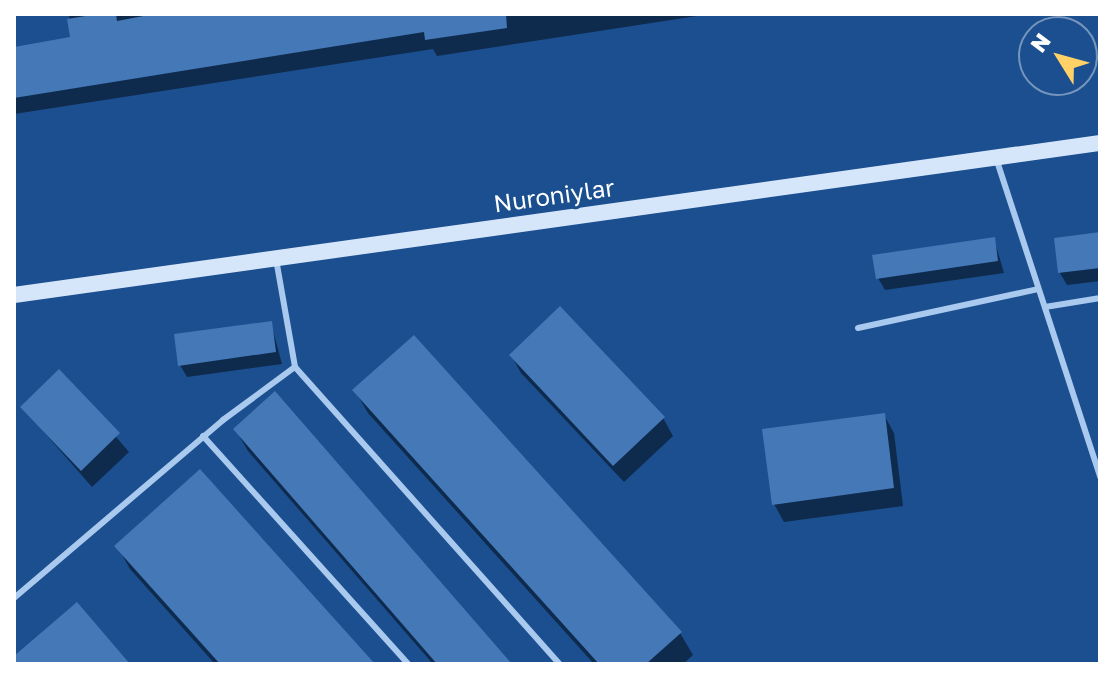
<!DOCTYPE html>
<html>
<head>
<meta charset="utf-8">
<style>
  body { margin:0 }
  #map { position:relative; width:1114px; height:678px; overflow:hidden; background:#1b4f8f; font-family:"Golos Text",sans-serif }
  div>[style] { position:absolute }
  .shadow>* { inset:0; background:#0007 }
  .building>* { inset:0; background:#4478b7 }
  .service>* { height:6px; margin:-3px; padding:0 3px; transform-origin:3px; border-radius:3px; background:#a9c9ee }
  .secondary>* { height:16px; margin:-8px; padding:0 8px; transform-origin:8px; border-radius:8px; background:#d6e6fa }
  span { translate:-50% -50%; white-space:nowrap; text-align:center; line-height:1.15; -webkit-text-stroke:6px #1b4f8f; paint-order:stroke }
  .street-label { font-size:24px; color:#fff }
  .frame { position:absolute; inset:0; border:16px solid #fff; pointer-events:none }
  .north { position:absolute; left:1018px; top:16px; width:80px; height:80px; box-sizing:border-box; background:#1b4f8f; border:2px solid #7695bc; border-radius:50%; rotate:307deg; font-size:22px; font-weight:700; line-height:32px; text-align:center; color:#fff }
  .north::after { content:''; display:block; margin:auto; width:28px; height:36px; background:#ffd166; clip-path:polygon(50% 0,100% 100%,50% 72%,0 100%) }
</style>
</head>
<body>
<div id="map">
  <div class="shadow">
    <div style="clip-path:polygon(69px 14px,710px 14px,437px 56px,433px 49px,14px 114px,14px 49px,72px 39px)"></div>
    <div style="clip-path:polygon(1100px 234px,1100px 281px,1067px 285px,1060px 273px)"></div>
    <div style="clip-path:polygon(994px 239px,1004px 273px,885px 290px,878px 278px)"></div>
    <div style="clip-path:polygon(271px 323px,282px 364px,187px 377px,180px 365px)"></div>
    <div style="clip-path:polygon(511px 355px,663px 418px,673px 436px,624px 482px,521px 373px)"></div>
    <div style="clip-path:polygon(59px 371px,129px 452px,92px 487px,22px 407px)"></div>
    <div style="clip-path:polygon(355px 391px,680px 633px,693px 655px,683px 664px,594px 664px,368px 413px)"></div>
    <div style="clip-path:polygon(884px 415px,894px 433px,903px 506px,784px 522px,774px 504px)"></div>
    <div style="clip-path:polygon(235px 429px,509px 664px,433px 664px,248px 451px)"></div>
    <div style="clip-path:polygon(117px 546px,372px 664px,215px 664px,130px 569px)"></div>
  </div>
  <div class="building">
    <div style="clip-path:polygon(98px 14px,116px 14px,117px 21px,154px 14px,506px 14px,507px 28px,425px 40px,424px 32px,14px 98px,14px 47px,70px 37px,67px 19px)"></div>
    <div style="clip-path:polygon(1100px 232px,1100px 268px,1058px 273px,1054px 238px)"></div>
    <div style="clip-path:polygon(995px 237px,998px 261px,876px 279px,872px 255px)"></div>
    <div style="clip-path:polygon(560px 306px,665px 417px,613px 466px,509px 355px)"></div>
    <div style="clip-path:polygon(272px 321px,276px 352px,178px 366px,174px 334px)"></div>
    <div style="clip-path:polygon(414px 335px,682px 632px,646px 664px,599px 664px,352px 390px)"></div>
    <div style="clip-path:polygon(59px 369px,120px 433px,81px 471px,20px 407px)"></div>
    <div style="clip-path:polygon(275px 391px,512px 664px,437px 664px,233px 429px)"></div>
    <div style="clip-path:polygon(885px 413px,894px 488px,772px 505px,762px 429px)"></div>
    <div style="clip-path:polygon(200px 469px,375px 664px,220px 664px,114px 546px)"></div>
    <div style="clip-path:polygon(77px 602px,130px 664px,14px 664px,14px 656px)"></div>
  </div>
  <div class="service">
    <div style="left:996px;top:158px;width:336px;rotate:71.9deg"></div>
    <div style="left:276px;top:259px;width:110px;rotate:80deg"></div>
    <div style="left:295px;top:367px;width:398px;rotate:48.3deg"></div>
    <div style="left:1045px;top:307px;width:56px;rotate:-9.3deg"></div>
    <div style="left:858px;top:328px;width:184px;rotate:-12.2deg"></div>
    <div style="left:203px;top:436px;width:307px;rotate:48deg"></div>
    <div style="left:14px;top:598px;width:275px;rotate:-40.4deg"></div>
    <div style="left:223px;top:420px;width:89px;rotate:-36.4deg"></div>
  </div>
  <div class="secondary">
    <div style="left:14px;top:295px;width:1097px;rotate:-7.97deg"></div>
  </div>
  <div class="street-label">
    <span style="left:554px;top:195px;rotate:-8deg">Nuroniylar</span>
  </div>
  <div class="frame"></div>
  <div class="north">N</div>
</div>
</body>
</html>
